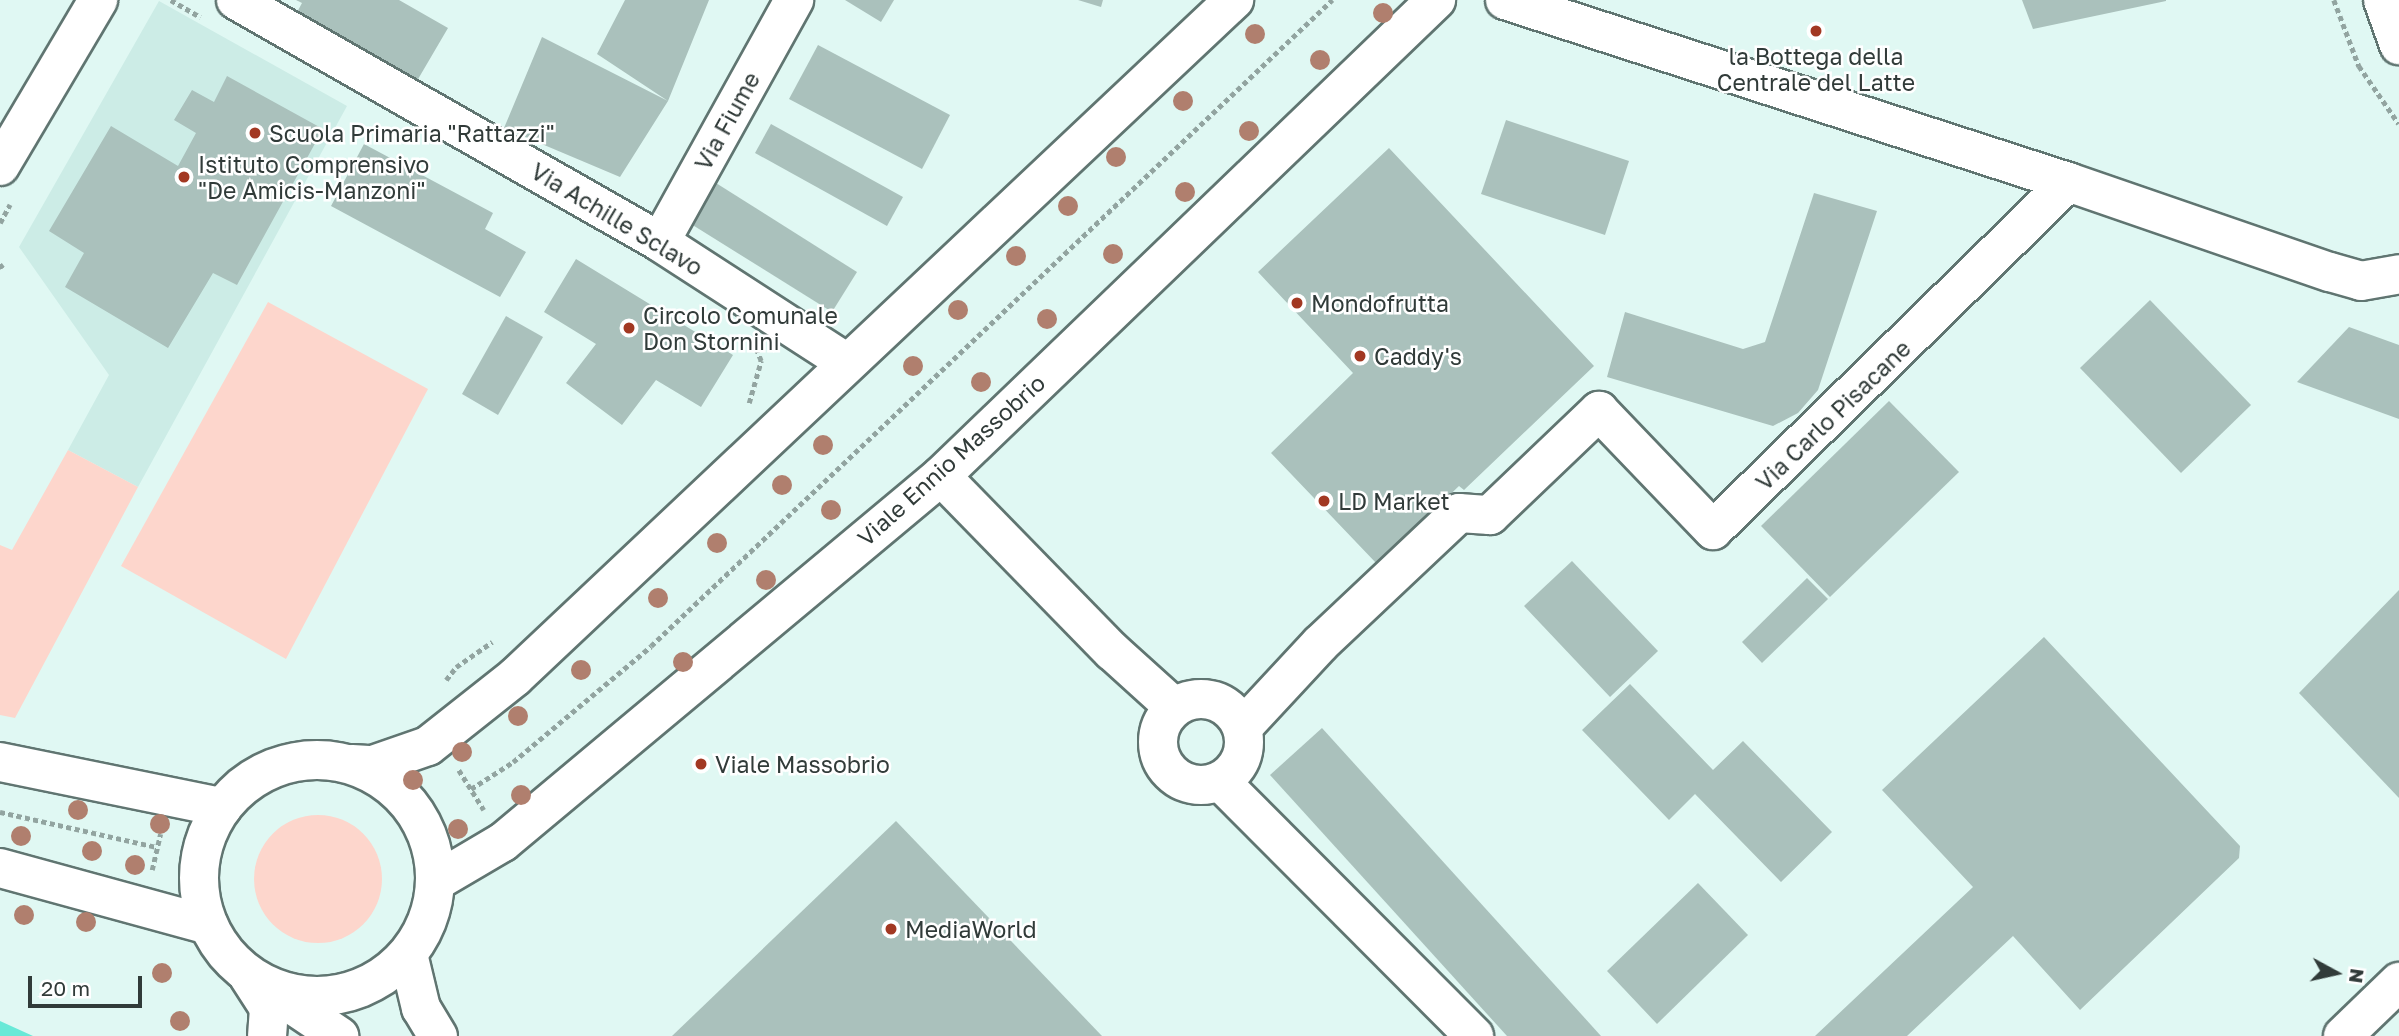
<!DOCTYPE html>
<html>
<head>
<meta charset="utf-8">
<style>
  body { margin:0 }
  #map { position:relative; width:2399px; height:1036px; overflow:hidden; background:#e0f8f3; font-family:"Golos Text",sans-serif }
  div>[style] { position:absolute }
  .built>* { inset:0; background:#ccece6 }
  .green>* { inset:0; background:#fdd6cc }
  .round { border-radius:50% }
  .water>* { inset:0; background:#69e9d7 }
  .building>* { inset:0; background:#aac1bc }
  .path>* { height:4.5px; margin-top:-2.25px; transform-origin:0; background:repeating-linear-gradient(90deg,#92a4a0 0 5px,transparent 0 8.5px) }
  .roads { filter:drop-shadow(2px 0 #607571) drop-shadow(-2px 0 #607571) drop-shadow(0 2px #607571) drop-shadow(0 -2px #607571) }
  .minor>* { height:38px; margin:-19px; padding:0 19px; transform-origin:19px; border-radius:19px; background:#fff }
  .minor>.ring { margin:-19px; padding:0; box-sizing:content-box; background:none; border:38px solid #fff; border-radius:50% }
  .major>* { height:38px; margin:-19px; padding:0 19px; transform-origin:19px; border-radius:19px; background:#fff }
  .major>.ring { margin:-19px; padding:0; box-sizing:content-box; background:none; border:38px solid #fff; border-radius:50% }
  .trees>* { width:20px; height:20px; margin:-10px; border-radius:50%; background:#b07f6e }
  .dots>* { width:19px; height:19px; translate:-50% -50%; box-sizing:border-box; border:4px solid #fff; border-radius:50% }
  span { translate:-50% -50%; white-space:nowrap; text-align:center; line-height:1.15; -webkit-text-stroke:5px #fff; paint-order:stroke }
  .poi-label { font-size:23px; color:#313b39 }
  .left { translate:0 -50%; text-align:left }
  .street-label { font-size:23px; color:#313b39 }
  .north { position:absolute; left:2301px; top:938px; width:70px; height:70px; -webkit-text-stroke:5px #fff; paint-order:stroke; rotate:98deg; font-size:19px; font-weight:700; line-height:28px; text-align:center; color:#313b39 }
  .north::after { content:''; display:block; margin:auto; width:24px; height:32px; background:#313b39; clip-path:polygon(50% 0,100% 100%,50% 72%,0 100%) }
  .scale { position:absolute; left:28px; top:976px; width:114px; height:32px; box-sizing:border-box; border:4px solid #313b39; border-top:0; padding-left:9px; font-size:21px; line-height:24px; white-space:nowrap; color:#313b39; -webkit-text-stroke:5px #fff; paint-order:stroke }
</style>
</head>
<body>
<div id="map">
  <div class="built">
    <div style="clip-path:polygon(159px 1px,347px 106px,138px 487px,68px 450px,109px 375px,19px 247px)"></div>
  </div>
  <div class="green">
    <div style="clip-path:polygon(268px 302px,428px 389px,286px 659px,121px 566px)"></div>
    <div style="clip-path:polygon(68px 450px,138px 487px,15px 718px,0 715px,0 545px,12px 550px)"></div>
    <div class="round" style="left:254px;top:815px;width:128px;height:128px"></div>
  </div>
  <div class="water">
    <div style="clip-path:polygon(0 1021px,33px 1036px,0 1036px)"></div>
  </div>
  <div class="building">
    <div style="clip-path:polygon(296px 0,399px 0,448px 28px,414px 86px,295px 16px,302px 3px)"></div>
    <div style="clip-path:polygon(625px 0,709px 0,668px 101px,620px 177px,504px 128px,542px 37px,668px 101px,597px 54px)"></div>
    <div style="clip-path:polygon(845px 0,894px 0,881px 22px)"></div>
    <div style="clip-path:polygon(1078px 0,1103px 0,1101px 7px)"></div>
    <div style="clip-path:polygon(2022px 0,2166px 0,2166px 1px,2033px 29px)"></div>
    <div style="clip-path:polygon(818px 45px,950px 115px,922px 169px,789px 99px)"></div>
    <div style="clip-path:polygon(227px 76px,323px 129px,237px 285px,213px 273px,168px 348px,65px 287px,84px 253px,49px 231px,111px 126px,178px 166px,196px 133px,174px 120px,192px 90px,214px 102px)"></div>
    <div style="clip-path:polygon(1506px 120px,1629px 161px,1605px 235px,1481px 194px)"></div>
    <div style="clip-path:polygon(771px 124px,903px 197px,887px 226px,755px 153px)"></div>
    <div style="clip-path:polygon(364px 144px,493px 213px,485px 229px,526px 252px,500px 297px,331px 206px)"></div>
    <div style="clip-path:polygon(1389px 148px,1594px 366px,1464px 490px,1459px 486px,1377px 564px,1271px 453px,1353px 373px,1258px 272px)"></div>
    <div style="clip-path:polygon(708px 178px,857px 272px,832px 312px,683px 219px)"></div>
    <div style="clip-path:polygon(1814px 193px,1877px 211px,1818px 390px,1798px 413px,1773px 426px,1607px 377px,1625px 312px,1743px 349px,1765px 342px)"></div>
    <div style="clip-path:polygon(576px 259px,733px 355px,701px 407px,656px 380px,622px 425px,566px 383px,596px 344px,544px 312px)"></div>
    <div style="clip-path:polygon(2150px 300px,2251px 405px,2181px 473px,2080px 368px)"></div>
    <div style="clip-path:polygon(506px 316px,543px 337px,498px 415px,462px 394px)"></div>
    <div style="clip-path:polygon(2349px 327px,2399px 345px,2399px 419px,2297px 382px)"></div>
    <div style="clip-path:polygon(1889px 401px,1959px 472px,1830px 597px,1761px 526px)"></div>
    <div style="clip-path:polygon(1572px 561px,1658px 651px,1610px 697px,1524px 606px)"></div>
    <div style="clip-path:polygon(1807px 578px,1828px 599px,1762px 663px,1742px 642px)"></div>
    <div style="clip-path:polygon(2399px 590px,2399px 798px,2299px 693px)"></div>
    <div style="clip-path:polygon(2044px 637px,2240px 846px,2239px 858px,2080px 1010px,2013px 936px,1907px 1036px,1815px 1036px,1973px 887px,1882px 790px)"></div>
    <div style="clip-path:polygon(1630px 684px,1713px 770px,1743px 741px,1832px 832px,1781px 882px,1695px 794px,1669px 820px,1582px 730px)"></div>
    <div style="clip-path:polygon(1322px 728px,1601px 1036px,1507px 1036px,1270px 775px)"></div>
    <div style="clip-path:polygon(896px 821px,1102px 1036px,672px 1036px)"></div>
    <div style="clip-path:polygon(1698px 883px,1748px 935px,1657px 1024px,1607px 971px)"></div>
  </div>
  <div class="path">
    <div style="left:171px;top:0;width:34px;rotate:30deg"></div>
    <div style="left:2334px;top:0;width:71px;rotate:69.3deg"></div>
    <div style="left:2359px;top:66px;width:70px;rotate:55.4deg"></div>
    <div style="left:0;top:223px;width:21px;rotate:-62deg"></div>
    <div style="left:0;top:264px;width:5px;rotate:53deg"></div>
    <div style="left:749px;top:403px;width:44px;rotate:-74.1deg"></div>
    <div style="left:761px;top:361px;width:11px;rotate:-112deg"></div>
    <div style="left:446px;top:680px;width:16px;rotate:-52deg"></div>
    <div style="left:456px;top:667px;width:44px;rotate:-34.8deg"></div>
    <div style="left:459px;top:770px;width:47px;rotate:58deg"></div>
    <div style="left:471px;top:789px;width:50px;rotate:-32.7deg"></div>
    <div style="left:513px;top:762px;width:180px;rotate:-40deg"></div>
    <div style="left:651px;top:646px;width:939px;rotate:-43.49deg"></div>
    <div style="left:0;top:812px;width:161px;rotate:12.6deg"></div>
    <div style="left:152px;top:870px;width:37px;rotate:-77deg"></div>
  </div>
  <div class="roads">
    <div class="minor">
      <div style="left:236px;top:0;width:488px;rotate:29.7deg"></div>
      <div style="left:660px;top:242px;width:223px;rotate:32.9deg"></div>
      <div style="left:1505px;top:0;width:592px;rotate:17.91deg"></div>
      <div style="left:2068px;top:182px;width:277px;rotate:19deg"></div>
      <div style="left:2330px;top:272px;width:32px;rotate:16deg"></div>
      <div style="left:2361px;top:281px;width:39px;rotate:-10deg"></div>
      <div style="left:2383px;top:0;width:48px;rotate:70.4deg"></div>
      <div style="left:0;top:166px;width:193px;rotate:-59.4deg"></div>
      <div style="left:660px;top:242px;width:277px;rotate:-61deg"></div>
      <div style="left:941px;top:476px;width:245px;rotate:45.7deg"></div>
      <div style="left:1112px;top:651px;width:84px;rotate:42.1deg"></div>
      <div class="ring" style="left:1158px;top:699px;width:48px;height:48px"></div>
      <div style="left:1242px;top:728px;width:115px;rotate:-47.1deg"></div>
      <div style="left:1320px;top:644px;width:191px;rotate:-43.3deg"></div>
      <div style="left:1459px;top:513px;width:31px;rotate:4deg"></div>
      <div style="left:1490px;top:515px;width:151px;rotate:-43.7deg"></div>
      <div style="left:1599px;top:411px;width:165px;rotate:46.2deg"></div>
      <div style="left:1713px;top:530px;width:497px;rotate:-44.4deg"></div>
      <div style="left:1220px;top:781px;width:360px;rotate:45.1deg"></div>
      <div style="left:408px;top:954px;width:56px;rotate:76.5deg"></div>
      <div style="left:421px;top:1008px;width:33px;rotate:59deg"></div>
      <div style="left:248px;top:975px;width:110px;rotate:33.8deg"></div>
      <div style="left:249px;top:977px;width:37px;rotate:57deg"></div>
      <div style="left:269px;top:1008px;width:28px;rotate:94deg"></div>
      <div style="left:2343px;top:1036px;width:78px;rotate:-44deg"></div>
    </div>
    <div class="major">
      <div class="ring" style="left:199px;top:760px;width:198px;height:198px"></div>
      <div style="left:0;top:762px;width:227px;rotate:11.5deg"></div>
      <div style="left:352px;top:764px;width:21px;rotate:3deg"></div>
      <div style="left:373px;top:765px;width:58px;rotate:-19.1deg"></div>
      <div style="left:428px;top:746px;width:111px;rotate:-38.4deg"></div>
      <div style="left:515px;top:677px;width:988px;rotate:-43.28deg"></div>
      <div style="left:0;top:868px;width:216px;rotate:15.3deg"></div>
      <div style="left:435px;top:882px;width:79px;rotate:-30.5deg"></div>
      <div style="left:503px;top:842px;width:571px;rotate:-39.88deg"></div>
      <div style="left:941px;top:476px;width:687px;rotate:-43.88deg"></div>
    </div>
  </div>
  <div class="trees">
    <div style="left:1383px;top:13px"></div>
    <div style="left:1255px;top:34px"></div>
    <div style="left:1320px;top:60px"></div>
    <div style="left:1183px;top:101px"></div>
    <div style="left:1249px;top:131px"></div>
    <div style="left:1116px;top:157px"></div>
    <div style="left:1185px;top:192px"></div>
    <div style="left:1068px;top:206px"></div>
    <div style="left:1113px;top:254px"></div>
    <div style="left:1016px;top:256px"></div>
    <div style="left:958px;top:310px"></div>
    <div style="left:1047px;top:319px"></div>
    <div style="left:913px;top:366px"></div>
    <div style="left:981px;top:382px"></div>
    <div style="left:823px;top:445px"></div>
    <div style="left:782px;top:485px"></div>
    <div style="left:831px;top:510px"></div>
    <div style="left:717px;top:543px"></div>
    <div style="left:766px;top:580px"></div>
    <div style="left:658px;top:598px"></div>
    <div style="left:683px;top:662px"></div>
    <div style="left:581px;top:670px"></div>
    <div style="left:518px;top:716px"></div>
    <div style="left:462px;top:752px"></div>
    <div style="left:413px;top:780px"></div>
    <div style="left:521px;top:795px"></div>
    <div style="left:78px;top:810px"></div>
    <div style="left:160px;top:824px"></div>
    <div style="left:458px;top:829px"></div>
    <div style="left:21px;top:836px"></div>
    <div style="left:92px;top:851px"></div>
    <div style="left:135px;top:865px"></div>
    <div style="left:24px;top:915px"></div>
    <div style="left:86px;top:922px"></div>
    <div style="left:162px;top:973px"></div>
    <div style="left:180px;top:1021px"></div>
  </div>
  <div class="dots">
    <div style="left:1816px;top:31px;background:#a23822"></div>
    <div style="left:255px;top:133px;background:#a23822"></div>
    <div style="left:184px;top:177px;background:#a23822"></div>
    <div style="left:1297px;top:303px;background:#a23822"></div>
    <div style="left:629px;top:328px;background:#a23822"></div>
    <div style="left:1360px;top:356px;background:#a23822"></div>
    <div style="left:1324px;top:501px;background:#a23822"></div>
    <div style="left:701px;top:764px;background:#a23822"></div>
    <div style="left:891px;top:929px;background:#a23822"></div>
  </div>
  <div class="poi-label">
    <span style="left:1816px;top:69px">la Bottega della<br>Centrale del Latte</span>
    <span class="left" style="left:269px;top:133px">Scuola Primaria "Rattazzi"</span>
    <span class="left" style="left:198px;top:177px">Istituto Comprensivo<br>"De Amicis-Manzoni"</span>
    <span class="left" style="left:1311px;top:303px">Mondofrutta</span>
    <span class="left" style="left:643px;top:328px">Circolo Comunale<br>Don Stornini</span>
    <span class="left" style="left:1374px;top:356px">Caddy's</span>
    <span class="left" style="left:1338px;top:501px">LD Market</span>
    <span class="left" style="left:715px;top:764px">Viale Massobrio</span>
    <span class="left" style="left:905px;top:929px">MediaWorld</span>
  </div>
  <div class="street-label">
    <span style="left:727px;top:121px;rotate:-61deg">Via Fiume</span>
    <span style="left:617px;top:219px;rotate:31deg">Via Achille Sclavo</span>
    <span style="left:1833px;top:415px;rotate:-44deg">Via Carlo Pisacane</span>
    <span style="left:951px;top:460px;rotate:-42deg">Viale Ennio Massobrio</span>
  </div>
  <div class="north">N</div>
  <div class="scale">20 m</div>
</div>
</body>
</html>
